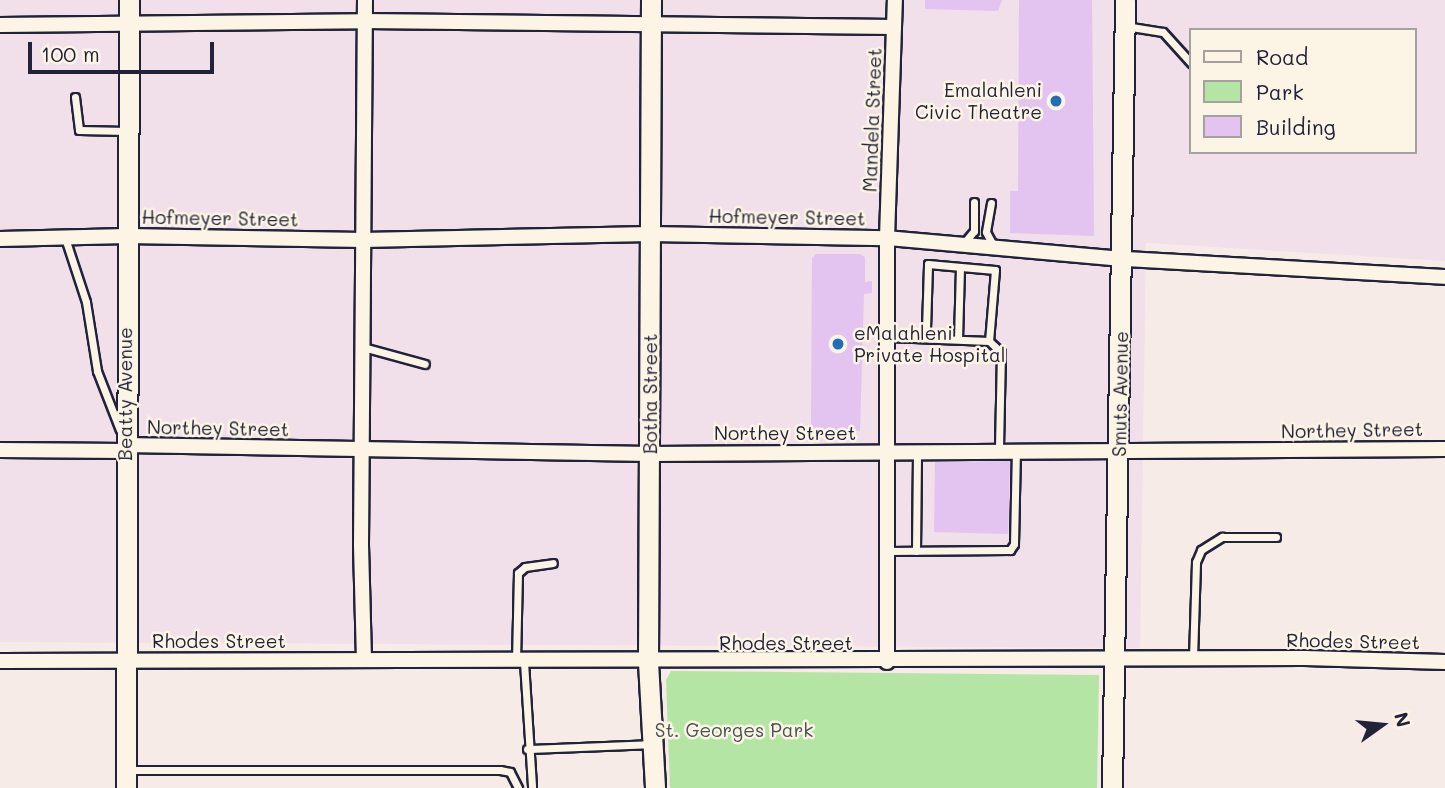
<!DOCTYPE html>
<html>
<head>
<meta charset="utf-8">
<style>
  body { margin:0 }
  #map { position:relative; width:1445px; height:788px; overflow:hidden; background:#f7ebe7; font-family:Mali,sans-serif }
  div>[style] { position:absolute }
  .built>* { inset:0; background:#f1dfea }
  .green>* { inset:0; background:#b5e5a4 }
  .building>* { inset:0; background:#e3c3f0 }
  .roads { filter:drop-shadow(2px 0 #22223b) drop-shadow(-2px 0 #22223b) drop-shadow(0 2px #22223b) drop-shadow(0 -2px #22223b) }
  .lane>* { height:7px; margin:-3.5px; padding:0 3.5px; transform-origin:3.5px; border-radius:3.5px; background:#fcf5e5 }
  .street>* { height:14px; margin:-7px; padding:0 7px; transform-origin:7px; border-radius:7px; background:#fcf5e5 }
  .secondary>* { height:19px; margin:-9.5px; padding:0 9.5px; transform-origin:9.5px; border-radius:9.5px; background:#fcf5e5 }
  .dots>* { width:19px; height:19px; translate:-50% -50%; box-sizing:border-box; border:4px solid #fcf5e5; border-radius:50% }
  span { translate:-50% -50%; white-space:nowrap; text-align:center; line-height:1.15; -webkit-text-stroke:5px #fcf5e5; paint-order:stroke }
  .poi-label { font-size:19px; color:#22223b }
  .right { translate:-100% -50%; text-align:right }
  .left { translate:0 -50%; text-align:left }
  .street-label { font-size:19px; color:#22223b }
  .park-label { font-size:19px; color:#475355 }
  .legend { position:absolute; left:1189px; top:28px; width:228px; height:126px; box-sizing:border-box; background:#fcf5e5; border:2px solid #a5a1a1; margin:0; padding:9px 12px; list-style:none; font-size:21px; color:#22223b }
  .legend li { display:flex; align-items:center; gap:14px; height:35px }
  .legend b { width:35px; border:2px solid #a5a1a1 }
  .north { position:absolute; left:1347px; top:690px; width:70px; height:70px; -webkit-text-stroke:5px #fcf5e5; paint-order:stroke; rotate:75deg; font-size:19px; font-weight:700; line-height:28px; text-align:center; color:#22223b }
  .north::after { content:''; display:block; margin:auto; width:24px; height:32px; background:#22223b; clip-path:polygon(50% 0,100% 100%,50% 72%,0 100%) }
  .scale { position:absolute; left:28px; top:42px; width:186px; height:32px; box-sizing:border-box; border:4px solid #22223b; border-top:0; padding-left:9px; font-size:21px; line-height:24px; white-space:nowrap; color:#22223b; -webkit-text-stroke:5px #fcf5e5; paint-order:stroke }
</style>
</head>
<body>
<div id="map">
  <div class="built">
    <div style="clip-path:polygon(evenodd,0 0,1445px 0,1445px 261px,1146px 243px,1140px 648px,0 642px,0 0,1191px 30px,1415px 30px,1415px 152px,1191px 152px,1191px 30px)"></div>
  </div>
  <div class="green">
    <div style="clip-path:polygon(671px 671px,1099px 675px,1097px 788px,670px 788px,666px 680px)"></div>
  </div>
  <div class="building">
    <div style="clip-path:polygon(925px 0,1002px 0,998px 11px,925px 9px)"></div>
    <div style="clip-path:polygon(1019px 0,1092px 0,1094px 236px,1010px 233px,1010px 191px,1018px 191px)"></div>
    <div style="clip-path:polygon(816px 254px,860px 254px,865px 257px,865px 282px,872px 281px,872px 293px,864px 294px,860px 431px,816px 430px,811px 424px,812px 258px)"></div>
    <div style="clip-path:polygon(1010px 461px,1008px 534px,934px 532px,935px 462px)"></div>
  </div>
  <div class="roads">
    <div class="lane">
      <div style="left:1125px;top:26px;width:38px;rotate:9deg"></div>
      <div style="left:1163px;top:32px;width:42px;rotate:47.9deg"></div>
      <div style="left:75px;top:97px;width:33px;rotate:83deg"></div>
      <div style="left:79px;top:130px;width:48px;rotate:1.2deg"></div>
      <div style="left:991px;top:203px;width:29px;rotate:100deg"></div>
      <div style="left:986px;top:232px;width:17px;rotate:62deg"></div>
      <div style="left:65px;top:238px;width:67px;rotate:71.8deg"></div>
      <div style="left:86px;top:302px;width:70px;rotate:80.9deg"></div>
      <div style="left:97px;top:371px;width:63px;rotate:68.7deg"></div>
      <div style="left:963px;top:244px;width:17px;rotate:-50deg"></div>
      <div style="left:974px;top:231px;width:29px;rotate:-90deg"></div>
      <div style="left:926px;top:329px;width:65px;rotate:-88.2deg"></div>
      <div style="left:928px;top:264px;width:67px;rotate:5.1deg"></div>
      <div style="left:995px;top:270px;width:71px;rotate:94.8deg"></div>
      <div style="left:989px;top:341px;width:16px;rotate:43deg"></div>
      <div style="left:1001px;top:352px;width:99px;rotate:91.2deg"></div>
      <div style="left:888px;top:337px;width:101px;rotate:2.3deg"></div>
      <div style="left:958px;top:339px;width:72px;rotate:-88.4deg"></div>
      <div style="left:363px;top:347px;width:64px;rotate:15.3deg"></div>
      <div style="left:888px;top:551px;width:122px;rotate:-0.5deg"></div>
      <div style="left:1010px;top:550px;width:7px;rotate:-56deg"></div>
      <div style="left:1014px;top:544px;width:93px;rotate:-88.8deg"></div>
      <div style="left:916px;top:551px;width:99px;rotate:-89.4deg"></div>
      <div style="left:1193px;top:658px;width:96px;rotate:-88.2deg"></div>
      <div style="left:1196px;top:562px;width:13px;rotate:-67deg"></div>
      <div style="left:1201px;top:550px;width:25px;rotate:-32deg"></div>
      <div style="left:1222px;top:537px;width:54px"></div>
      <div style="left:516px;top:661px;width:88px;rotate:-88.7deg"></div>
      <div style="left:518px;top:573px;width:9px;rotate:-41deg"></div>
      <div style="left:525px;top:567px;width:28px;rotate:-8deg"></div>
      <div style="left:524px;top:662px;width:125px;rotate:86.3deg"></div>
      <div style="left:527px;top:749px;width:124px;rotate:-2.3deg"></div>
      <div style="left:127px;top:770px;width:373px"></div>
      <div style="left:500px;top:770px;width:10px;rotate:11deg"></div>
      <div style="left:510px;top:772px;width:18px;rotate:63deg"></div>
    </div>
    <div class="street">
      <div style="left:0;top:25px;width:364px;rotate:-0.6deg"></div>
      <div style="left:364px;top:21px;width:530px;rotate:0.65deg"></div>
      <div style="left:0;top:239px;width:127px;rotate:-1.4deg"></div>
      <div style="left:127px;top:236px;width:236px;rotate:1deg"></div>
      <div style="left:363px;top:240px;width:287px;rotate:-1.2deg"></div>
      <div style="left:650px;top:234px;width:237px;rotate:1deg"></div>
      <div style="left:887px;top:238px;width:238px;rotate:5.1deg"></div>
      <div style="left:1124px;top:259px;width:322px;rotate:3.2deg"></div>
      <div style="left:125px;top:445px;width:525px;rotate:0.98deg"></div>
      <div style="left:650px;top:454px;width:795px;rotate:-0.36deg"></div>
      <div style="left:0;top:450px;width:125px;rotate:0.5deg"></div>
      <div style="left:364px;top:660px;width:115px;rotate:-91.5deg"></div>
      <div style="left:361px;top:545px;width:545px;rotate:-89.58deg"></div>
      <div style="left:0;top:661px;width:1305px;rotate:-0.13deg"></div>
      <div style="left:1305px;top:658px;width:140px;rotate:1.6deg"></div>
      <div style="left:887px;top:662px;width:424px;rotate:-90deg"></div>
      <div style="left:887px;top:238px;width:238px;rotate:-88.1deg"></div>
    </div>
    <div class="secondary">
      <div style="left:651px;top:0;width:662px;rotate:90.26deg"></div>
      <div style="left:648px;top:662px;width:126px;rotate:86.8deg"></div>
      <div style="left:126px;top:788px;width:788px;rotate:-89.78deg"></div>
      <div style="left:1112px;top:788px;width:788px;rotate:-89.05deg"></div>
    </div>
  </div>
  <div class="dots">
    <div style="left:1056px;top:101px;background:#1f6fb2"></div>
    <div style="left:838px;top:344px;background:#1f6fb2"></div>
  </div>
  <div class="poi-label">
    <span class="right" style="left:1042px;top:101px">Emalahleni<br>Civic Theatre</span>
    <span class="left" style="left:854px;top:344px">eMalahleni<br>Private Hospital</span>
  </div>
  <div class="street-label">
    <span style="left:872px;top:120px;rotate:-88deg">Mandela Street</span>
    <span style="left:787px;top:217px;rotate:1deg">Hofmeyer Street</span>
    <span style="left:220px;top:218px;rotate:1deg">Hofmeyer Street</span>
    <span style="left:125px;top:394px;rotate:-90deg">Beatty Avenue</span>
    <span style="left:650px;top:394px;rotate:-90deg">Botha Street</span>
    <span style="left:1120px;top:394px;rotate:-89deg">Smuts Avenue</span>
    <span style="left:218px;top:428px;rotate:1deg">Northey Street</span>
    <span style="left:1352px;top:430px;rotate:-1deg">Northey Street</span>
    <span style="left:785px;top:433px">Northey Street</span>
    <span style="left:219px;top:641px">Rhodes Street</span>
    <span style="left:1353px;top:641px;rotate:1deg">Rhodes Street</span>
    <span style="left:786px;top:643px">Rhodes Street</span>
  </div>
  <div class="park-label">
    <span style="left:734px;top:730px">St. Georges Park</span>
  </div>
  <ul class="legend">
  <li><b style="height:9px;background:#fcf5e5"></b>Road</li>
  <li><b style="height:19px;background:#b5e5a4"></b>Park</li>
  <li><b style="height:19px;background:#e3c3f0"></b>Building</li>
  </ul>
  <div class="north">N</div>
  <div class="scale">100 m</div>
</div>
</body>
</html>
